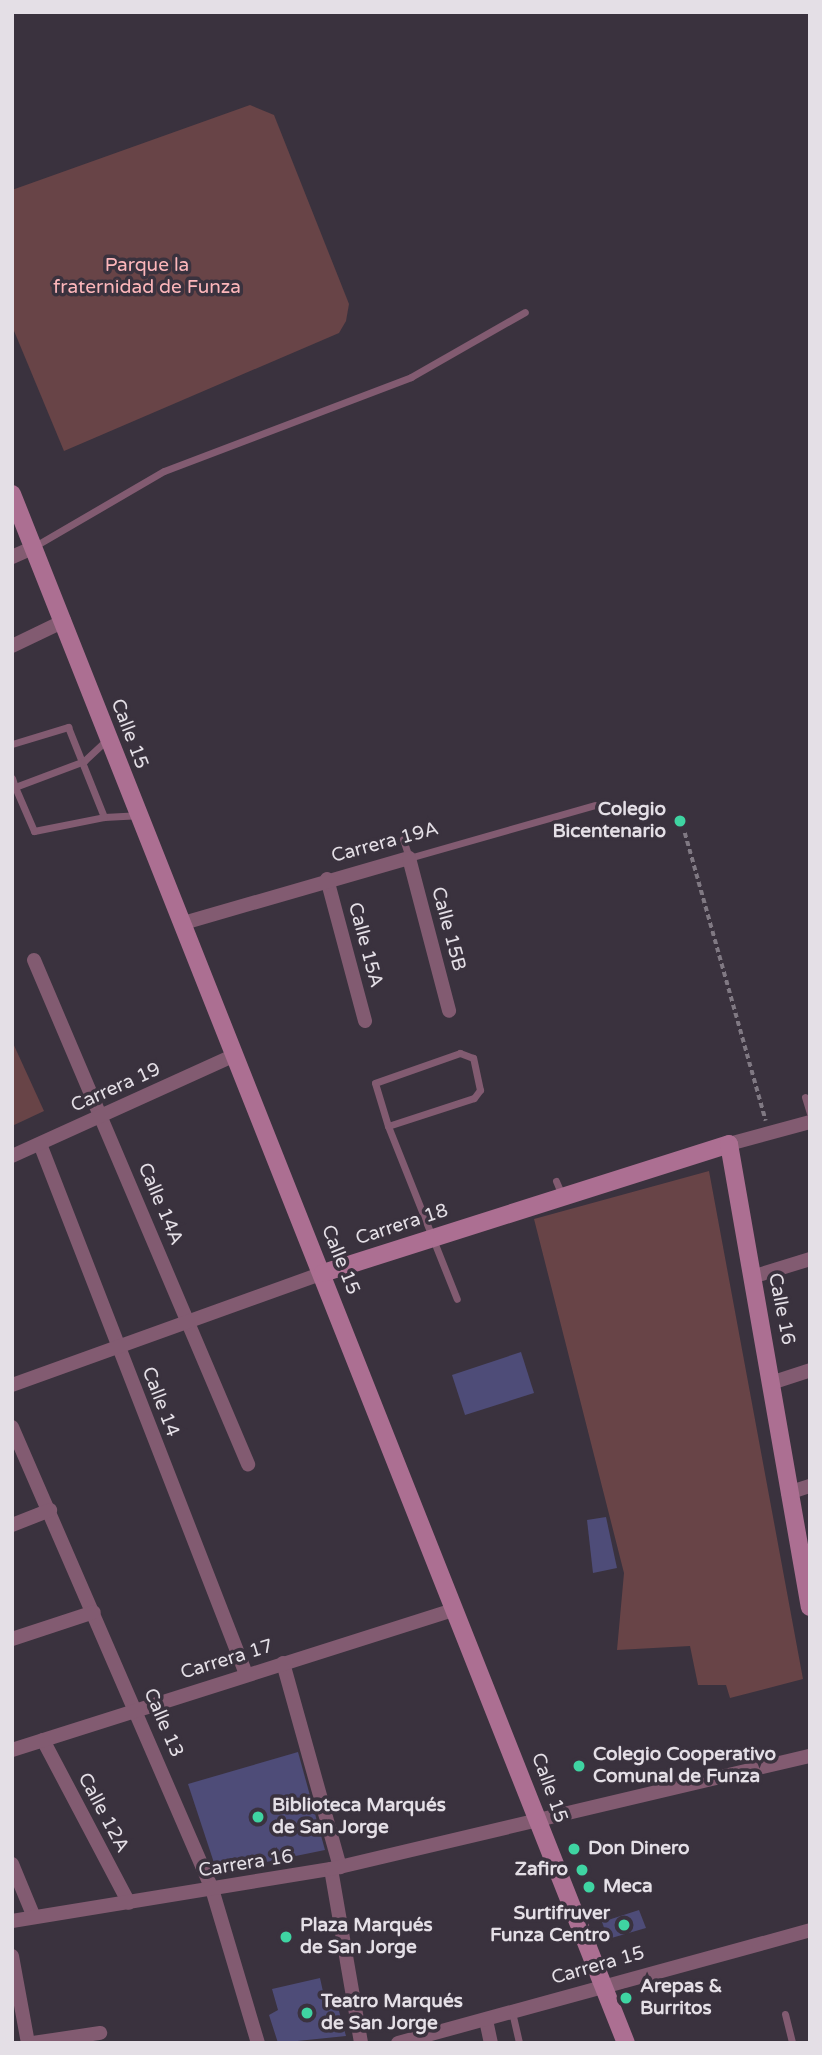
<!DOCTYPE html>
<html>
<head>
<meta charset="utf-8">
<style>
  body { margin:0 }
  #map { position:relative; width:822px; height:2055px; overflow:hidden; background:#3a323e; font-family:"Varela Round",sans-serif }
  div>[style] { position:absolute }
  .green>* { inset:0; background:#684447 }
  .building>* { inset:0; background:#4e4c78 }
  .path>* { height:3.5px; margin-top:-1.75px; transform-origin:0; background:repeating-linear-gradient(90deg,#807983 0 5px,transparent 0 8.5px) }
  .lane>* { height:7px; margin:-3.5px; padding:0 3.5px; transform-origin:3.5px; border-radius:3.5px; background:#825b71 }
  .street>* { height:14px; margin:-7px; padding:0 7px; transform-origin:7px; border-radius:7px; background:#825b71 }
  .secondary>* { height:18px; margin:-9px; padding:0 9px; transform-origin:9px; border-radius:9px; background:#ac6f92 }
  .dots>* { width:19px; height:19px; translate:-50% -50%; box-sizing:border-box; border:4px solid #3a323e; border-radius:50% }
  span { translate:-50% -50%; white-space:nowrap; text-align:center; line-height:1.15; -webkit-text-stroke:7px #3a323e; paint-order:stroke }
  .park-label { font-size:19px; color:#fcb6ba }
  .street-label { font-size:19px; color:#e4dfe6 }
  .poi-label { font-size:19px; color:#e4dfe6; font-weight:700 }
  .right { translate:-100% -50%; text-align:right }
  .left { translate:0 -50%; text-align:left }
  .frame { position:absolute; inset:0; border:14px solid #e4dfe6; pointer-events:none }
</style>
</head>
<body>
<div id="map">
  <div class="green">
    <div style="clip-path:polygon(250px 105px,274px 115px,349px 304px,346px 321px,339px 333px,64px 451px,12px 326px,12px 190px)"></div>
    <div style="clip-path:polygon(12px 1041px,44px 1111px,12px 1126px)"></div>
    <div style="clip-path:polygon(709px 1171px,803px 1679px,730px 1698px,726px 1685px,698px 1685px,690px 1646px,617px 1650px,624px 1573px,534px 1219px)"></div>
  </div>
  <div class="building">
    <div style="clip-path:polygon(521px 1352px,534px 1393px,465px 1415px,452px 1375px)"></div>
    <div style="clip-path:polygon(606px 1517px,617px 1568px,593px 1573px,587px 1520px)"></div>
    <div style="clip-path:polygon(298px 1752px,325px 1850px,217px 1872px,188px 1784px)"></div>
    <div style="clip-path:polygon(639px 1910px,646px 1928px,608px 1939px,602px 1922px)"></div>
    <div style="clip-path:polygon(320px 1978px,326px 2005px,337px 2004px,346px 2036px,278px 2043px,269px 2015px,278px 2010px,272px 1989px)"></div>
  </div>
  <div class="path">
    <div style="left:685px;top:833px;width:299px;rotate:74.3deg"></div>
  </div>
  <div class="lane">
    <div style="left:35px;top:546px;width:149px;rotate:-30.2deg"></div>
    <div style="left:164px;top:471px;width:264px;rotate:-20.8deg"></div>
    <div style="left:411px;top:377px;width:131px;rotate:-29.7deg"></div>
    <div style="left:12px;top:744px;width:59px;rotate:-16.9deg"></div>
    <div style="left:68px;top:727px;width:97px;rotate:68.2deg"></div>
    <div style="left:104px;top:817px;width:33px;rotate:-3deg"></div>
    <div style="left:12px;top:778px;width:9px;rotate:72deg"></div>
    <div style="left:15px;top:787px;width:74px;rotate:-20.6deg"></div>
    <div style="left:84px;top:761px;width:33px;rotate:-43deg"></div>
    <div style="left:15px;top:787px;width:48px;rotate:66.6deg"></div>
    <div style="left:34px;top:831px;width:71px;rotate:-11.3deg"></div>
    <div style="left:403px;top:839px;width:20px;rotate:72deg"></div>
    <div style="left:409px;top:858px;width:193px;rotate:-15.9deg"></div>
    <div style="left:805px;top:1097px;width:17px;rotate:73deg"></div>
    <div style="left:388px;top:1126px;width:90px;rotate:-18deg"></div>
    <div style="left:474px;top:1098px;width:10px;rotate:-53deg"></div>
    <div style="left:480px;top:1090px;width:33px;rotate:-102deg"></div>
    <div style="left:473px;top:1058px;width:14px;rotate:-159deg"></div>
    <div style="left:460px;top:1053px;width:90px;rotate:160.6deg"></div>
    <div style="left:375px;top:1083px;width:45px;rotate:73.2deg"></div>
    <div style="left:388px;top:1126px;width:186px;rotate:68.3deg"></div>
    <div style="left:556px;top:1181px;width:15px;rotate:67deg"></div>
    <div style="left:512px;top:2012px;width:32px;rotate:77deg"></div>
    <div style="left:785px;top:2014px;width:30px;rotate:76deg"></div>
  </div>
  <div class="street">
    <div style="left:12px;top:557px;width:24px;rotate:-24deg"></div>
    <div style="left:12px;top:646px;width:58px;rotate:-25.7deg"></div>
    <div style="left:327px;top:879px;width:147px;rotate:75deg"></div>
    <div style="left:187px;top:922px;width:231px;rotate:-16.1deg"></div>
    <div style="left:409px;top:858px;width:158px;rotate:75.3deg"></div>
    <div style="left:34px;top:960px;width:548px;rotate:66.99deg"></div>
    <div style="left:40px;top:1144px;width:569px;rotate:68.76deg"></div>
    <div style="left:729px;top:1144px;width:84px;rotate:-15.2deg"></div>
    <div style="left:12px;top:1156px;width:245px;rotate:-24.4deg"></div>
    <div style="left:752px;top:1277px;width:61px;rotate:-17.2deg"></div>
    <div style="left:774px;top:1382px;width:38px;rotate:-18deg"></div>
    <div style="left:12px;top:1385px;width:331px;rotate:-19.8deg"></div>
    <div style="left:12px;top:1427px;width:503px;rotate:66.59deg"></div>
    <div style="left:212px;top:1889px;width:161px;rotate:73.4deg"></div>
    <div style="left:788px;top:1493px;width:23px;rotate:-18deg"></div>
    <div style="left:12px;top:1525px;width:41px;rotate:-21.5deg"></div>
    <div style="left:12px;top:1639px;width:86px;rotate:-18.2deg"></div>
    <div style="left:283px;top:1663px;width:212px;rotate:74.4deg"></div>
    <div style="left:43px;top:1740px;width:184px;rotate:62.2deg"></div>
    <div style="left:12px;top:1750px;width:464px;rotate:-17.6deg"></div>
    <div style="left:12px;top:1864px;width:57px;rotate:67.5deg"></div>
    <div style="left:331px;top:1869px;width:177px;rotate:80.2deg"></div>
    <div style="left:12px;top:1921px;width:323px;rotate:-9.3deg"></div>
    <div style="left:331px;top:1869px;width:492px;rotate:-13.3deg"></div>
    <div style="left:12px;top:1956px;width:88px;rotate:79.6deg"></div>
    <div style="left:486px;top:2020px;width:24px;rotate:78deg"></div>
    <div style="left:33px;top:2043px;width:68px;rotate:-8.5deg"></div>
    <div style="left:398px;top:2043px;width:427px;rotate:-15.3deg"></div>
  </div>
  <div class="secondary">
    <div style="left:12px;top:494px;width:1666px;rotate:68.38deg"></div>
    <div style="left:323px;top:1273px;width:426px;rotate:-17.6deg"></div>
    <div style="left:729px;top:1144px;width:470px;rotate:80.1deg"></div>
  </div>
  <div class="dots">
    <div style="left:680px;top:821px;background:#3fd4a2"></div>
    <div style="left:579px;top:1766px;background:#3fd4a2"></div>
    <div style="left:258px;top:1817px;background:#3fd4a2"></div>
    <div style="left:574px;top:1849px;background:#3fd4a2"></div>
    <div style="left:582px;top:1870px;background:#3fd4a2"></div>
    <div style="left:589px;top:1887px;background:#3fd4a2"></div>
    <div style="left:624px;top:1925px;background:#3fd4a2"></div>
    <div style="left:286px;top:1937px;background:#3fd4a2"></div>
    <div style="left:626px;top:1998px;background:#3fd4a2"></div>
    <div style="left:307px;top:2013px;background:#3fd4a2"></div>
  </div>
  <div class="park-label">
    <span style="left:147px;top:277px">Parque la<br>fraternidad de Funza</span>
  </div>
  <div class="street-label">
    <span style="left:129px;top:734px;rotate:69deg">Calle 15</span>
    <span style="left:385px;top:843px;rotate:-15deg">Carrera 19A</span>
    <span style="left:448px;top:929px;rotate:75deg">Calle 15B</span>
    <span style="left:365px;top:945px;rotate:75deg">Calle 15A</span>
    <span style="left:116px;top:1088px;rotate:-24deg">Carrera 19</span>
    <span style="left:160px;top:1204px;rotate:67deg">Calle 14A</span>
    <span style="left:402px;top:1225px;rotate:-18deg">Carrera 18</span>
    <span style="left:340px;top:1260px;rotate:68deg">Calle 15</span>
    <span style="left:781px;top:1309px;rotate:79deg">Calle 16</span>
    <span style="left:160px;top:1402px;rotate:69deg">Calle 14</span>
    <span style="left:227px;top:1660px;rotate:-17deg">Carrera 17</span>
    <span style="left:163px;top:1723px;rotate:67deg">Calle 13</span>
    <span style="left:549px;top:1788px;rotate:70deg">Calle 15</span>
    <span style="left:103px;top:1813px;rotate:62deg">Calle 12A</span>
    <span style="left:246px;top:1864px;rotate:-9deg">Carrera 16</span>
    <span style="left:598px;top:1966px;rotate:-16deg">Carrera 15</span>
  </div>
  <div class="poi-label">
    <span class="right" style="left:666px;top:821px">Colegio<br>Bicentenario</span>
    <span class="left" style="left:593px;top:1766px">Colegio Cooperativo<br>Comunal de Funza</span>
    <span class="left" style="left:272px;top:1817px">Biblioteca Marqués<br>de San Jorge</span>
    <span class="left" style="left:588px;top:1849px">Don Dinero</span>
    <span class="right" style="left:568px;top:1870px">Zafiro</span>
    <span class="left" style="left:603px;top:1887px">Meca</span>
    <span class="right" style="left:610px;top:1925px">Surtifruver<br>Funza Centro</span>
    <span class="left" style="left:300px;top:1937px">Plaza Marqués<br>de San Jorge</span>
    <span class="left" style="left:640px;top:1998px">Arepas &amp;<br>Burritos</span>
    <span class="left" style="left:321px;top:2013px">Teatro Marqués<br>de San Jorge</span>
  </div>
  <div class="frame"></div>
</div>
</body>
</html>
